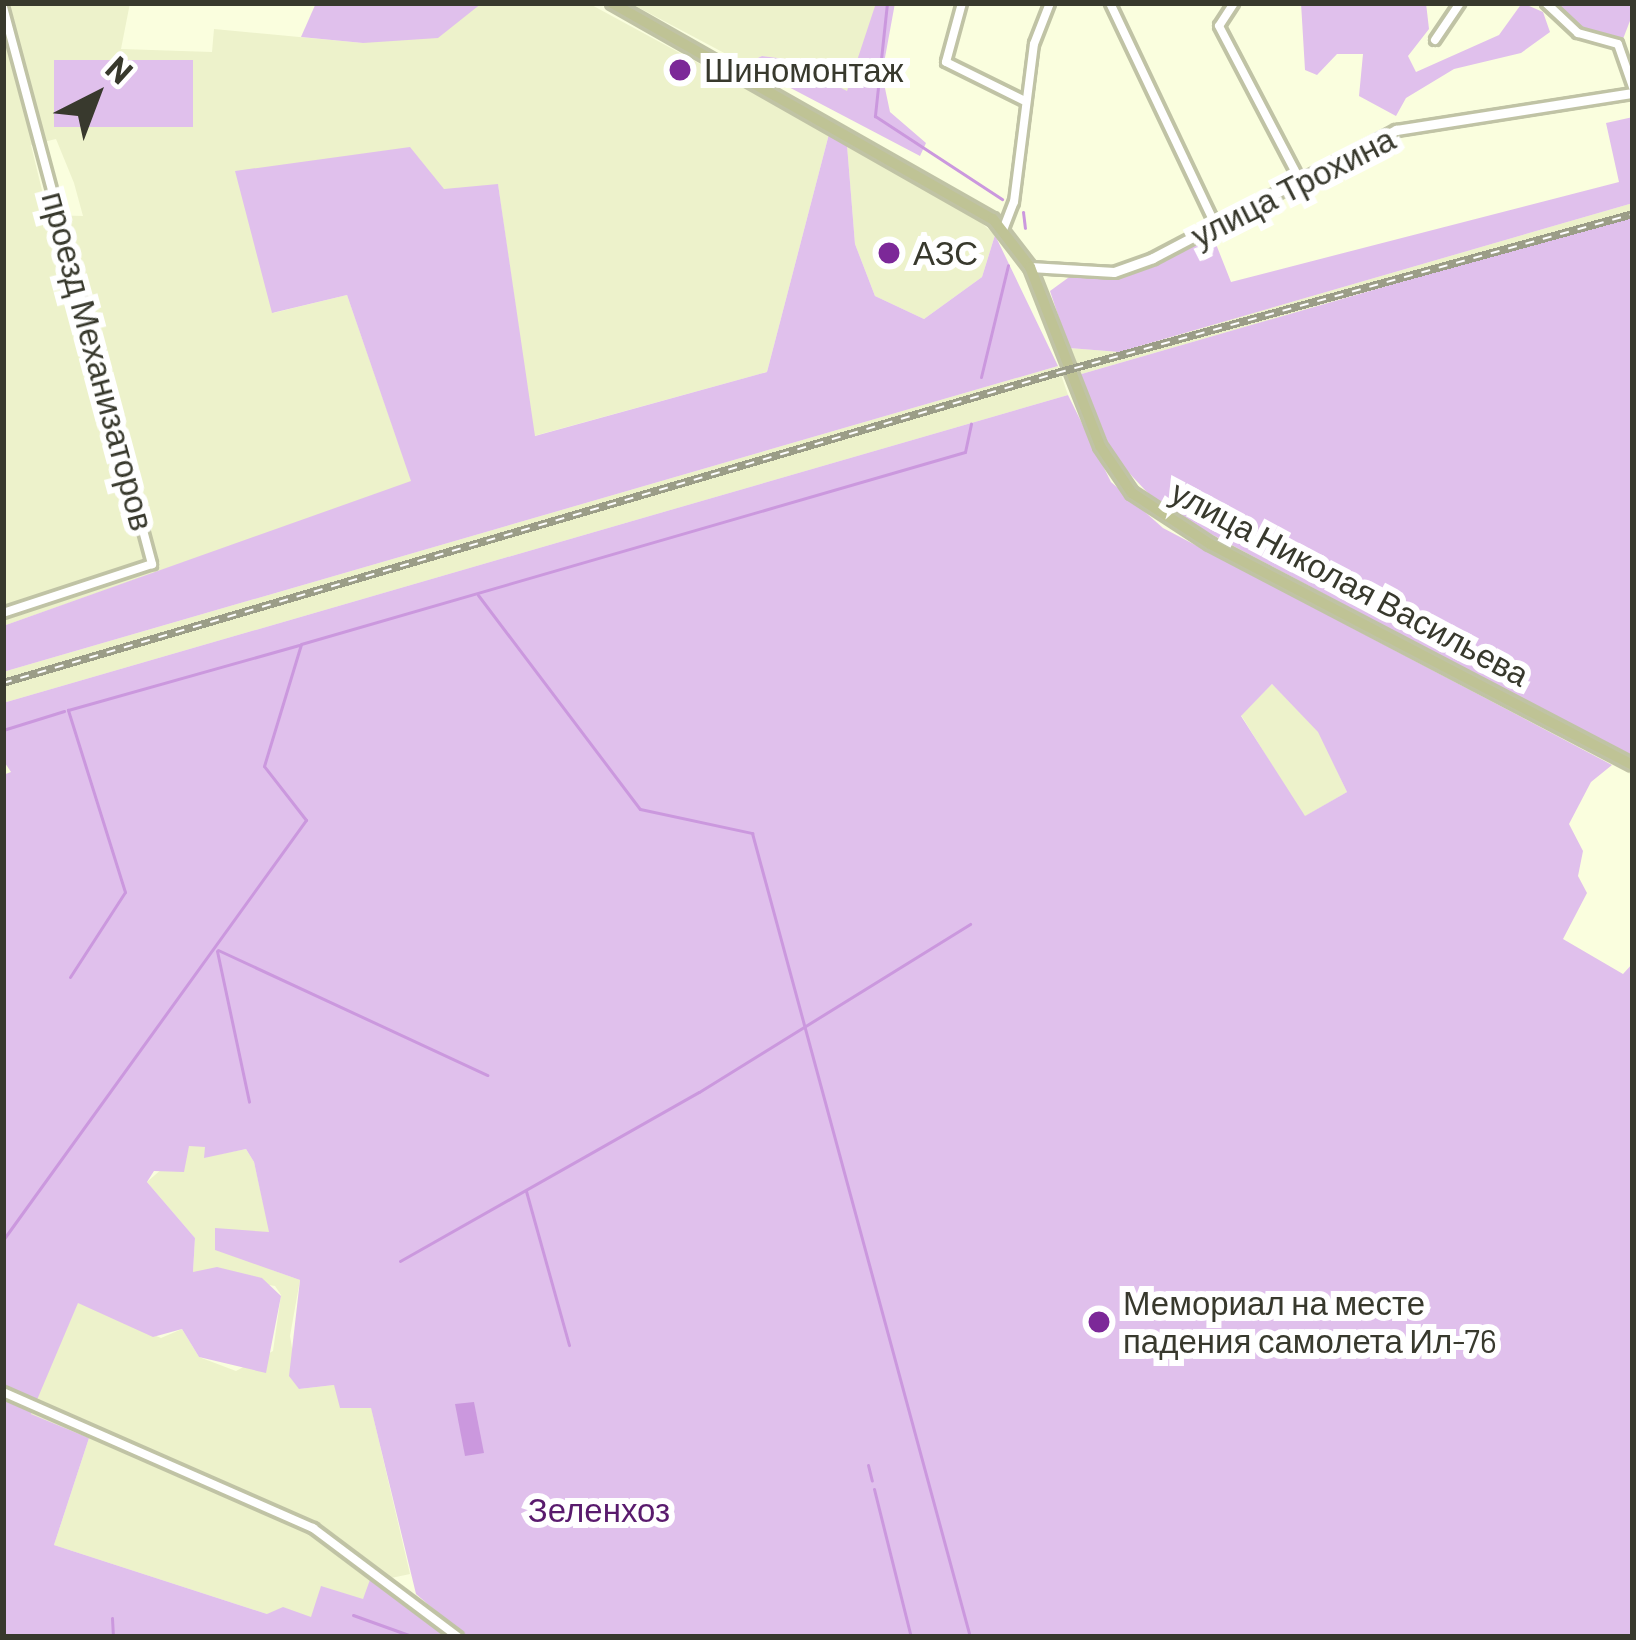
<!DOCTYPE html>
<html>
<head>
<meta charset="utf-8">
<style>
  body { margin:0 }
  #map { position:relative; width:1636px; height:1640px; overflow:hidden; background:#fafede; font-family:Barlow,sans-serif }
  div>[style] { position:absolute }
  .built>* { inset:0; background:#edf2cb }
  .green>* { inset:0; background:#e0c0ec }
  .water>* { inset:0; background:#cb98de }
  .stream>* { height:3px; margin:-1.5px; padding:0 1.5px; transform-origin:1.5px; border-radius:1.5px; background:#cb98de }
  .roads { filter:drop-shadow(3px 0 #c0c3a5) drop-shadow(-3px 0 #c0c3a5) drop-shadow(0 3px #c0c3a5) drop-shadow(0 -3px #c0c3a5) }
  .minor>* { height:8px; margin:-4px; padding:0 4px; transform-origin:4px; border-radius:4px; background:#fff }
  .tertiary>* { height:9px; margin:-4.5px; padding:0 4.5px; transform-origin:4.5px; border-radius:4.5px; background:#fff }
  .primary>* { height:10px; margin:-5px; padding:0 5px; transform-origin:5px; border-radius:5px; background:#bfc395 }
  .rail>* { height:8px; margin-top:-4px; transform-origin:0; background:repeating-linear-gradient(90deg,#fff 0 9px,#9b9d87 0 18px); box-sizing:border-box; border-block:3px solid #9b9d87 }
  .dots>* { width:33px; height:33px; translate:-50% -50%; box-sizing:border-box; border:6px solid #fff; border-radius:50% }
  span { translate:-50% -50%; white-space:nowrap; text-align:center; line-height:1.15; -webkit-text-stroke:12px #fff; paint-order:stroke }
  .poi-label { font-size:33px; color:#38392d }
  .left { translate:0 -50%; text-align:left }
  .street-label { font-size:33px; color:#38392d }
  .park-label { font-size:33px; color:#591a6d }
  .frame { position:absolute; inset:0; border:6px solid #38392d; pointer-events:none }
  .north { position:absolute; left:36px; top:36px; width:120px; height:120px; -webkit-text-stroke:9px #fff; paint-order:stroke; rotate:42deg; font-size:33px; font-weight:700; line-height:48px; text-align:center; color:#38392d }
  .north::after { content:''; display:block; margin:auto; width:42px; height:54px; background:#38392d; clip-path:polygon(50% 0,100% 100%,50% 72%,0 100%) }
</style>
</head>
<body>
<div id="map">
  <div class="built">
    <div style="clip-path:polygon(evenodd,3px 3px,130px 3px,121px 49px,212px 52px,214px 29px,363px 43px,444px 3px,588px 3px,829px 134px,767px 372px,534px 436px,498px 185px,273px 313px,347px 295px,412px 482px,3px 626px,3px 3px,56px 139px,74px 183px,83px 216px,48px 215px,31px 145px,56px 139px)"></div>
    <div style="clip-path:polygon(630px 3px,876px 3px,876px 18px,847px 92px,785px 59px,762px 56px,745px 64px)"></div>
    <div style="clip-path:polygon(847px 145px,968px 211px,995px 235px,982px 277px,924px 319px,875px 296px,855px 244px)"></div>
    <div style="clip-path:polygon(1633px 203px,1633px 215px,1078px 375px,1069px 348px,1119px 352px)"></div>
    <div style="clip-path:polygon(1058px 366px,1068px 395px,3px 703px,3px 672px)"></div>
    <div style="clip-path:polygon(1272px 684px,1319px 732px,1347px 792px,1304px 817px,1241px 715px)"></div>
    <div style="clip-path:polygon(188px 1146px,206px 1146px,205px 1157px,246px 1149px,254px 1162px,270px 1233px,244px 1232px,272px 1270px,300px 1280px,290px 1336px,299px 1389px,334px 1385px,371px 1407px,410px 1574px,377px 1581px,363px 1599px,311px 1618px,267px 1614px,54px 1545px,89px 1438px,30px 1414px,78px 1302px,161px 1338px,182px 1329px,199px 1357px,236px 1371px,273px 1351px,281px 1295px,275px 1286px,193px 1272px,195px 1238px,147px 1182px)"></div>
  </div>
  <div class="green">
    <div style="clip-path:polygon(316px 3px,482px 3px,438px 38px,363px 43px,301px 37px)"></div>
    <div style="clip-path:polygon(876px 3px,895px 3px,882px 74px,890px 112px,926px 143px,920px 156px,745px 64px,762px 56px,785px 59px,847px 91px)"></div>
    <div style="clip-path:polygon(1301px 3px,1426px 3px,1429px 29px,1408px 56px,1416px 72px,1499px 35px,1522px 3px,1543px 12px,1550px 32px,1521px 53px,1454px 69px,1406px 98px,1396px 116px,1359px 96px,1363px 54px,1337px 54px,1317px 75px,1305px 70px)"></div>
    <div style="clip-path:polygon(1552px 3px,1633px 3px,1633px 13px,1623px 39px,1584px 33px)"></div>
    <div style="clip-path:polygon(54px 60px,193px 60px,193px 127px,54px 127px)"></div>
    <div style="clip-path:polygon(1633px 117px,1633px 203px,1119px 352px,1069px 348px,1050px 291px,1072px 275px,1109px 278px,1212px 234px,1231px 282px,1619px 182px,1606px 123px)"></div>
    <div style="clip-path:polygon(829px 134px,847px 145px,855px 244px,875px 296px,924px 319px,982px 277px,995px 235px,1058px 366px,3px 672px,3px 626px,411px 481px,347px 295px,272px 313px,235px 171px,410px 147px,444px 189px,498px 184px,535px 436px,767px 372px)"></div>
    <div style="clip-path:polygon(1633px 215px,1633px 758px,1162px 508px,1115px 458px,1078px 375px)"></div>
    <div style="clip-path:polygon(evenodd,1068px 395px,1111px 482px,1163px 528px,1612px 765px,1591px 782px,1569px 824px,1583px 851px,1578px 876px,1587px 893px,1563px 939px,1623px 974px,1633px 963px,1633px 1637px,466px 1637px,416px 1594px,371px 1408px,340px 1408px,334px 1385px,299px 1389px,289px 1376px,300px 1280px,215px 1250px,215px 1228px,269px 1232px,254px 1162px,246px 1149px,204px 1158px,205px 1147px,189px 1146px,184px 1172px,154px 1171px,147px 1182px,195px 1238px,193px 1272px,217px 1267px,262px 1278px,281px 1296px,266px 1373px,199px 1357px,182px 1329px,153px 1337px,78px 1303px,31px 1414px,89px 1438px,54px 1545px,267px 1614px,283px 1607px,311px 1617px,321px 1586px,363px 1599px,371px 1577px,452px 1637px,3px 1637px,3px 775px,11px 772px,3px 760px,3px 703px,1068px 395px,1272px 684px,1318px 732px,1347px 792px,1305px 816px,1241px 716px,1272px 684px)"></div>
  </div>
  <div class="water">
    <div style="clip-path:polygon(474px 1402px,484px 1453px,465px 1456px,455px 1404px)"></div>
  </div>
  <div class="stream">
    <div style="left:887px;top:3px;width:114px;rotate:96.1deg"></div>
    <div style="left:875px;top:116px;width:152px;rotate:33.2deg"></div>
    <div style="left:1023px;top:212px;width:16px;rotate:83deg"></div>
    <div style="left:981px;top:377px;width:115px;rotate:-76.4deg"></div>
    <div style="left:478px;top:595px;width:268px;rotate:52.9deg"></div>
    <div style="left:640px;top:809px;width:115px;rotate:12.1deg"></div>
    <div style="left:752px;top:833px;width:833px;rotate:74.83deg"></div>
    <div style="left:3px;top:730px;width:64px;rotate:-17.3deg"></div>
    <div style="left:218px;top:950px;width:297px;rotate:24.9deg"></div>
    <div style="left:217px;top:951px;width:154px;rotate:78deg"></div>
    <div style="left:70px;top:977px;width:101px;rotate:-57.1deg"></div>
    <div style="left:125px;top:892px;width:191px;rotate:-107.4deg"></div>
    <div style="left:68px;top:710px;width:240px;rotate:-15.7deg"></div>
    <div style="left:526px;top:1191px;width:160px;rotate:74.4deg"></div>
    <div style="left:3px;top:1240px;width:518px;rotate:-54.19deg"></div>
    <div style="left:306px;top:820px;width:68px;rotate:-127.9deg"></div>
    <div style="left:264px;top:766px;width:127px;rotate:-73.1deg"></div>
    <div style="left:301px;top:644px;width:691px;rotate:-16.13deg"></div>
    <div style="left:965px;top:452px;width:29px;rotate:-78deg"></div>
    <div style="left:400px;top:1261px;width:343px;rotate:-29.5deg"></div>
    <div style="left:699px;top:1092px;width:319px;rotate:-31.8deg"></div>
    <div style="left:868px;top:1465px;width:16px;rotate:76deg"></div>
    <div style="left:874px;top:1489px;width:153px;rotate:76deg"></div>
    <div style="left:353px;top:1615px;width:65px;rotate:19.8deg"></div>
    <div style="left:112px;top:1618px;width:19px;rotate:87deg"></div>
  </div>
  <div class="roads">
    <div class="minor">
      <div style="left:962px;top:3px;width:61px;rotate:105.2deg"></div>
      <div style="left:946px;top:62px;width:86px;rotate:26.3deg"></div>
      <div style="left:1110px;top:3px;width:247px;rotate:64.6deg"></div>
      <div style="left:1234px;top:3px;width:27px;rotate:123deg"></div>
      <div style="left:1219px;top:26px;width:174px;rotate:62.3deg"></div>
      <div style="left:1546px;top:3px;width:44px;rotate:43.2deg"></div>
      <div style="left:1578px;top:33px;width:41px;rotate:15.4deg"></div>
      <div style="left:1618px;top:44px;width:46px;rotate:70.8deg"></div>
      <div style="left:3px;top:7px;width:577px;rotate:75.02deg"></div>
      <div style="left:152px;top:564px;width:157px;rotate:161.8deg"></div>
      <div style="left:1435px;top:40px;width:45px;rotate:-56deg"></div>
      <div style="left:1003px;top:230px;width:30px;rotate:-69deg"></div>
      <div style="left:1014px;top:202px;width:159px;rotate:-82.8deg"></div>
      <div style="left:1034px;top:44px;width:44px;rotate:-68.7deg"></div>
      <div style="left:3px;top:1392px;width:339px;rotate:23.7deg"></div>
      <div style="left:313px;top:1528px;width:181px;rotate:36.9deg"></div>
    </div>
    <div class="tertiary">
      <div style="left:1030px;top:267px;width:84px;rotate:3.4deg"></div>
      <div style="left:1114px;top:272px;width:41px;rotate:-19.7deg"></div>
      <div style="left:1153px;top:258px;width:275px;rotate:-27.8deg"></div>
      <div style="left:1396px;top:130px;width:240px;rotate:-8.9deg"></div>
    </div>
    <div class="primary">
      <div style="left:612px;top:3px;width:438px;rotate:29.6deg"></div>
      <div style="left:993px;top:219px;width:61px;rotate:52.4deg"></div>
      <div style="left:1030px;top:267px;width:192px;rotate:68.6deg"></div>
      <div style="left:1100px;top:446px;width:57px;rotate:55.8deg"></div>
      <div style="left:1132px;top:493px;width:93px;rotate:33.2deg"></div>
      <div style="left:1210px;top:544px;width:477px;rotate:27.6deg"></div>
    </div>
  </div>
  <div class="rail">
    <div style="left:3px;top:683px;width:1099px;rotate:-16.39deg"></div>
    <div style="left:1057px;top:373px;width:598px;rotate:-15.43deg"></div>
  </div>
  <div class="dots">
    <div style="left:680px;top:70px;background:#7c2898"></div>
    <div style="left:889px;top:253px;background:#7c2898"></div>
    <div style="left:1099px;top:1322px;background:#7c2898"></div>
  </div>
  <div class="poi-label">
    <span class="left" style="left:704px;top:70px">Шиномонтаж</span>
    <span class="left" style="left:913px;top:253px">АЗС</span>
    <span class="left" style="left:1123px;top:1322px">Мемориал на месте<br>падения самолета Ил-76</span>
  </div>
  <div class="street-label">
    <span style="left:1293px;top:187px;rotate:-27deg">улица Трохина</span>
    <span style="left:98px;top:361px;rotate:75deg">проезд Механизаторов</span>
    <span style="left:1350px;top:583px;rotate:28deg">улица Николая Васильева</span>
  </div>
  <div class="park-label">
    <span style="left:599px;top:1510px">Зеленхоз</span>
  </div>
  <div class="frame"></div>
  <div class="north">N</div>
</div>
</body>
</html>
